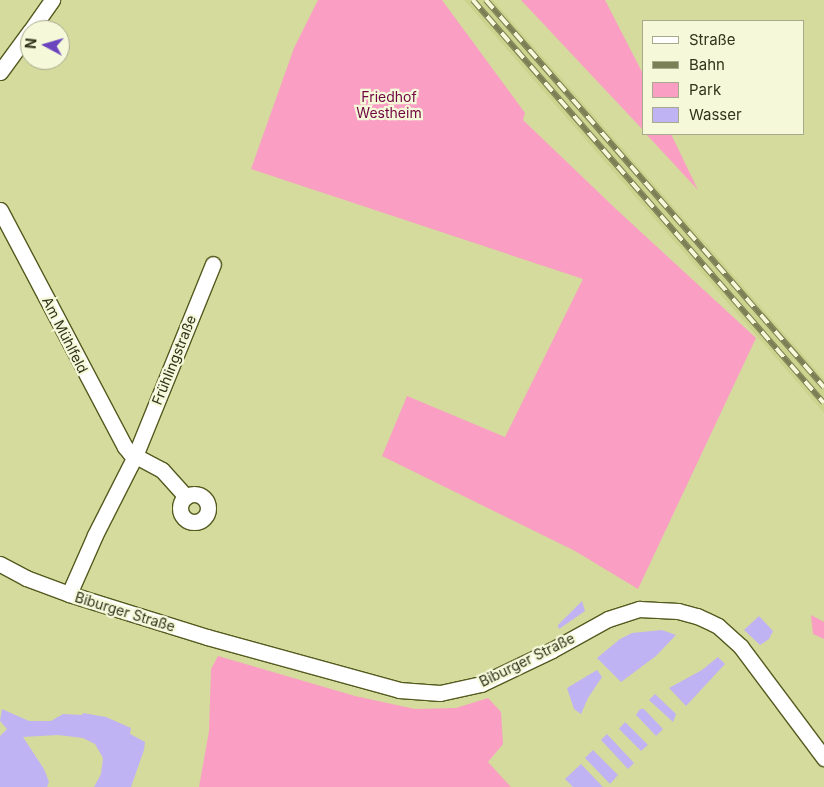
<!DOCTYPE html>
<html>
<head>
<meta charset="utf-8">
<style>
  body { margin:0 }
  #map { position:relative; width:824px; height:787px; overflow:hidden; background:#d4db9d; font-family:Inter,sans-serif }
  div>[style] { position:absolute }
  .built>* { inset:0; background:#cbd38d }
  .green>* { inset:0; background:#fa9ec4 }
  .water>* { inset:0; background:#c0b3f3 }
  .roads { filter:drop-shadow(1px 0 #555a1f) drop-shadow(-1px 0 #555a1f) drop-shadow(0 1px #555a1f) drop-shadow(0 -1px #555a1f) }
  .minor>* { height:15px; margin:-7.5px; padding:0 7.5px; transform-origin:7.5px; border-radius:7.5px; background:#fff }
  .minor>.ring { margin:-7.5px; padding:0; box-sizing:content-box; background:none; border:15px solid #fff; border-radius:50% }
  .rail>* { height:5.5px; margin-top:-2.75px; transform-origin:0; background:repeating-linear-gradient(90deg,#f5f9da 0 11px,#7b7f55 0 22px); box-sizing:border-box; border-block:1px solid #7b7f55 }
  span { translate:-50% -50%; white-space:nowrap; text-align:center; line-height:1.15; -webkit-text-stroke:4.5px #f5f9da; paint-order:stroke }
  .park-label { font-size:14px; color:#710543 }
  .street-label { font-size:14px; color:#31331a }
  .legend { position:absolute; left:642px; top:20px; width:162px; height:115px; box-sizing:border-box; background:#f5f9da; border:1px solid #a7aa8d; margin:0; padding:6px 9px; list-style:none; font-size:15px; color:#31331a }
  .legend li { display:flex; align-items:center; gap:10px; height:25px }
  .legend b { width:25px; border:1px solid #a7aa8d }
  .north { position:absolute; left:20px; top:20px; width:50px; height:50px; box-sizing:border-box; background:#f5f9da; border:1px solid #a7aa8d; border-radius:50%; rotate:276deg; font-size:14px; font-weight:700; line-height:20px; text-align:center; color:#31331a }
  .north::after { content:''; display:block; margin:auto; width:18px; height:22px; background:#6c45be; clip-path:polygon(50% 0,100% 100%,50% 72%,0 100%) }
</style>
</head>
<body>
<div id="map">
  <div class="built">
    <div style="clip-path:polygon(464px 0,493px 0,824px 379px,824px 413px)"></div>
  </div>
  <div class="green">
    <div style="clip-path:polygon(318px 0,442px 0,525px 113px,523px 120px,617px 210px,756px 338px,638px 589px,575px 551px,382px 456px,407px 396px,505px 437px,583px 279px,251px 169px,294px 48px)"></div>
    <div style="clip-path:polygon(521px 0,605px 0,643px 74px,643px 130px)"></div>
    <div style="clip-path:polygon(646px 134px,671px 134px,698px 190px)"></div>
    <div style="clip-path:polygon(811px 615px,824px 622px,824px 639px,813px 634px)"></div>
    <div style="clip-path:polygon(218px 656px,355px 696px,415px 709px,456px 708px,488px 698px,501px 712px,503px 744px,488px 762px,511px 787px,199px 787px,209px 731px,211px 669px)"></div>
  </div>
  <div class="water">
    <div style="clip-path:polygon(582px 601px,585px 611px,559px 629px,558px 625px)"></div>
    <div style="clip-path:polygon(759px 616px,773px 631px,769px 639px,760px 645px,744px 630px)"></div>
    <div style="clip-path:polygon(662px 630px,676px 635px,656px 656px,621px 682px,597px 658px,620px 639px,632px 633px)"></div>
    <div style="clip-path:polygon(718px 657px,725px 664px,686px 706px,669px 688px,702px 670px)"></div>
    <div style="clip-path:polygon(597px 670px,602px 677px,588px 698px,581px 714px,574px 709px,567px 688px)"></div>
    <div style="clip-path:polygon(655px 694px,676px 714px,673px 722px,649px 700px)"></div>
    <div style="clip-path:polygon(2px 709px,29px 721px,51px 721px,63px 714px,82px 715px,83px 713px,106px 717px,131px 728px,130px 734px,145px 742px,144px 750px,131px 787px,94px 787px,101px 774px,103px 758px,95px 744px,83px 738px,58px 735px,23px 737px,44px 769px,49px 782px,47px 787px,0 787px,0 736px,7px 729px,0 721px)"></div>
    <div style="clip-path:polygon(640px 709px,644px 709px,663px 729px,656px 736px,636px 715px)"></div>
    <div style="clip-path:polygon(625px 722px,648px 745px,641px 751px,619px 729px)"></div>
    <div style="clip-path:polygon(607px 734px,634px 763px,628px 769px,601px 740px)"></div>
    <div style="clip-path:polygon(593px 750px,618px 775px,610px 784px,585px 758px)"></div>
    <div style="clip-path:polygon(581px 764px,603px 787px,573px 787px,565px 779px)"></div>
  </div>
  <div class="roads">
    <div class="minor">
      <div style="left:31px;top:30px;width:37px;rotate:-55deg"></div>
      <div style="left:0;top:72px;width:51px;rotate:-53.8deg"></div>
      <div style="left:0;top:210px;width:268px;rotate:62.2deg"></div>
      <div style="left:125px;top:447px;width:8px;rotate:50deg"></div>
      <div style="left:130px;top:453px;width:36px;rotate:28deg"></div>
      <div style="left:162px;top:470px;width:36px;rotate:48deg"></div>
      <div class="ring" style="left:180px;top:494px;width:13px;height:13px"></div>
      <div style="left:0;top:564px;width:30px;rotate:28deg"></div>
      <div style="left:26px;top:578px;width:46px;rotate:20.4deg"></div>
      <div style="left:69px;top:594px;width:145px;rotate:17.3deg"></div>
      <div style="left:207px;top:637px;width:199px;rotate:15.4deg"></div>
      <div style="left:399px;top:690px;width:41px;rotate:4.2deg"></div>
      <div style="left:440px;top:693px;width:42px;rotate:-12.4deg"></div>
      <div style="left:481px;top:684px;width:79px;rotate:-25.6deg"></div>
      <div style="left:552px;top:650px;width:64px;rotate:-29deg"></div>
      <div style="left:608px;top:619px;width:33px;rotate:-18deg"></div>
      <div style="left:639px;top:609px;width:39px;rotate:3deg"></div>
      <div style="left:678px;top:611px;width:20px;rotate:15deg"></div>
      <div style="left:697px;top:616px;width:23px;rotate:25deg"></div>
      <div style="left:718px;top:626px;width:31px;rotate:42deg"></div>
      <div style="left:741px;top:647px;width:139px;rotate:53.2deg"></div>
      <div style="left:69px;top:594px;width:64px;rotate:-66.2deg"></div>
      <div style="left:95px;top:535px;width:89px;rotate:-63.1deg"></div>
      <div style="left:135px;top:456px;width:207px;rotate:-67.9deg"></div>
    </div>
  </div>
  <div class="rail">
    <div style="left:473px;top:0;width:534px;rotate:48.95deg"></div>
    <div style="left:486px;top:0;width:514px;rotate:48.87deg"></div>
  </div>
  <div class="park-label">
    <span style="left:389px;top:105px">Friedhof<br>Westheim</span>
  </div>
  <div class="street-label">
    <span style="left:65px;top:335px;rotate:63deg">Am Mühlfeld</span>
    <span style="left:174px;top:360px;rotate:-68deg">Frühlingstraße</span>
    <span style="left:125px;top:612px;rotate:17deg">Biburger Straße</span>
    <span style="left:527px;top:660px;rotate:-26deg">Biburger Straße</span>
  </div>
  <ul class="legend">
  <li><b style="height:6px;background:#fff"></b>Straße</li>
  <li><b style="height:6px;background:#7b7f55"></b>Bahn</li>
  <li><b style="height:14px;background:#fa9ec4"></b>Park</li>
  <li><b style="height:14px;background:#c0b3f3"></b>Wasser</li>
  </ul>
  <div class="north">N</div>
</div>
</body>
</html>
